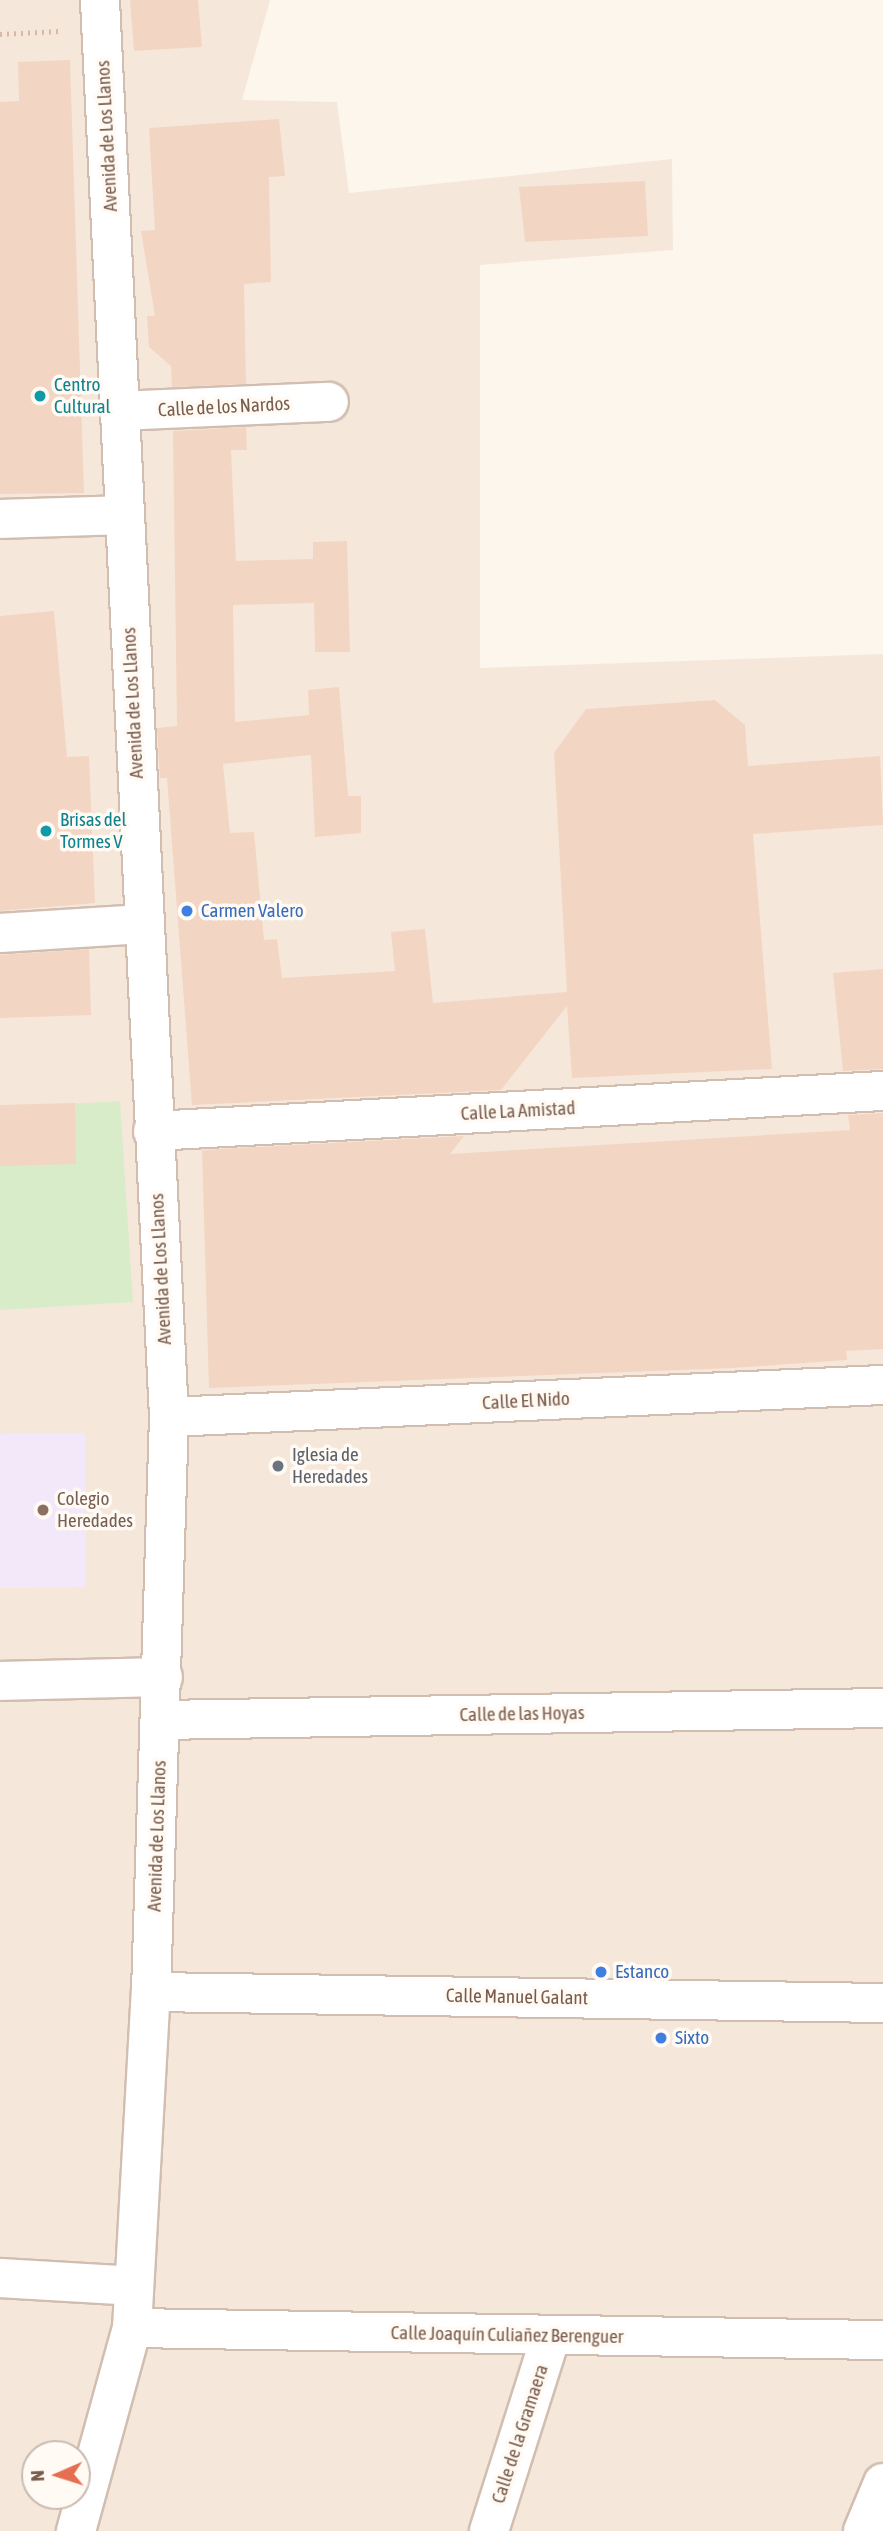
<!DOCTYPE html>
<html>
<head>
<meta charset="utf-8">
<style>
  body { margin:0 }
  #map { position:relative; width:883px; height:2531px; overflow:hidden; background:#fdf6ec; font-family:"Asap Condensed",sans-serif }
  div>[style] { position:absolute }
  .residential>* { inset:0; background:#f5e8da }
  .education>* { inset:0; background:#f3e8fa }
  .green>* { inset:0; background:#d8ecc9 }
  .building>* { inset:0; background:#f3d5c3 }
  .path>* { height:4.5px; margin-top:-2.25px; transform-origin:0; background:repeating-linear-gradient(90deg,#d9b8a5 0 2px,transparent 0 7px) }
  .roads { filter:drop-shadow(2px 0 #d1beb0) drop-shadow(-2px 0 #d1beb0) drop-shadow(0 2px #d1beb0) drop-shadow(0 -2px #d1beb0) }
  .minor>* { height:38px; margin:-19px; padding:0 19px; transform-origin:19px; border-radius:19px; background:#fff }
  .dots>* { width:19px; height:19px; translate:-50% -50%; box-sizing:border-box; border:4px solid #fffaf3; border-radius:50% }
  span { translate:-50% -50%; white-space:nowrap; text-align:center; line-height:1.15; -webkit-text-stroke:7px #fffaf3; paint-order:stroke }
  .street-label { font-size:19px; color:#7a5c4d }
  .culture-label { font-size:19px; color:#0d838f }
  .left { translate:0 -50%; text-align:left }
  .shop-label { font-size:19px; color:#366cbe }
  .worship-label { font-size:19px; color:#5b616d }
  .education-label { font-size:19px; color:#785e54 }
  .north { position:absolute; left:21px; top:2440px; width:70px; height:70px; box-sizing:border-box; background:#fffaf3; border:2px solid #cabbb1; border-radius:50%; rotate:267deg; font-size:19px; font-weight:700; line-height:28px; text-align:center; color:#7a5c4d }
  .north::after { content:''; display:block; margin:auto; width:24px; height:32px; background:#e76f51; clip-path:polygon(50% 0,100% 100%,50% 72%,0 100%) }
</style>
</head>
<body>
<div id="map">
  <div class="residential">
    <div style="clip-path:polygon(evenodd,0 0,270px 0,242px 100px,337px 102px,349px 193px,672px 159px,673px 250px,480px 265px,480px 668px,883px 654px,883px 2531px,0 2531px,0 0,35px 2454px,77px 2454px,77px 2496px,35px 2496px,35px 2454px)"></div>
  </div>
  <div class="education">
    <div style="clip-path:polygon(85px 1433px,86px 1587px,0 1588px,0 1434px)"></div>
  </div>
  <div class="green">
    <div style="clip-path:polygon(120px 1101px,133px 1302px,0 1310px,0 1108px)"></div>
  </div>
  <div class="building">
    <div style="clip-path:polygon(130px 0,198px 0,202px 47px,134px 51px)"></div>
    <div style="clip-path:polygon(70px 60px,84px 493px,0 494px,0 102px,19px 101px,18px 62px)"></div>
    <div style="clip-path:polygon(279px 119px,285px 176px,269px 177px,271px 282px,244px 284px,246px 384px,172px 387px,171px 366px,149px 347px,147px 316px,155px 316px,141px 231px,155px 230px,149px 128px)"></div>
    <div style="clip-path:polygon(645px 181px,648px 236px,525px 242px,519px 187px)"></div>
    <div style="clip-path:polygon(246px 427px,247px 450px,231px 450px,236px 561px,313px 559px,313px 542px,347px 541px,350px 652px,315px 652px,314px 603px,233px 605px,235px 722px,309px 715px,308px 690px,339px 687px,348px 796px,361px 796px,361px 833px,315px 837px,311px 755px,223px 764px,230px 833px,254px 832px,264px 940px,277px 939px,282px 978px,395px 971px,391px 932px,425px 929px,433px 1003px,567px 992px,554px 753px,586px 709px,715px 700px,745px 725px,748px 766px,880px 756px,883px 825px,753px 834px,772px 1069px,572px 1078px,567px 1006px,501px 1090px,192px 1105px,167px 778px,160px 778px,157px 728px,177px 726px,173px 431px)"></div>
    <div style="clip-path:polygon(54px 611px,67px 757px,89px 756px,95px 903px,0 911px,0 616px)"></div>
    <div style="clip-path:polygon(89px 949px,91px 1015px,0 1018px,0 955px)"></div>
    <div style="clip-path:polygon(883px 969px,883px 1069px,843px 1071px,833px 973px)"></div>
    <div style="clip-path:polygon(75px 1103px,76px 1164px,0 1166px,0 1105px)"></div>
    <div style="clip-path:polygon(883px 1113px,883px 1349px,846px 1351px,847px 1360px,732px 1368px,209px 1388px,202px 1150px,464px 1136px,450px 1154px,850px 1130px,848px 1115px)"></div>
  </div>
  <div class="path">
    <div style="left:0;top:34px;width:59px;rotate:-2.9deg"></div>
  </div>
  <div class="roads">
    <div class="minor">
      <div style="left:120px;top:411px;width:209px;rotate:-2.5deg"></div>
      <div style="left:0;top:519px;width:124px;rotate:-1.8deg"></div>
      <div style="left:0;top:933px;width:144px;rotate:-3.6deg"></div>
      <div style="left:153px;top:1131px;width:731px;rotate:-3.14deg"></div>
      <div style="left:169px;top:1417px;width:715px;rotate:-2.57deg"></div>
      <div style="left:0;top:1681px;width:163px;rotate:-1.4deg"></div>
      <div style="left:160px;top:1720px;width:723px;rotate:-0.95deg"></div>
      <div style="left:151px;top:1992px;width:732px;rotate:0.86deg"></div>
      <div style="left:0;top:2278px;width:134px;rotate:3.4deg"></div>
      <div style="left:132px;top:2328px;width:751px;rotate:0.92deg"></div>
      <div style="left:76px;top:2531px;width:211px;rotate:-74.6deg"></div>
      <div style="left:132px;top:2328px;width:337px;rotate:-86.8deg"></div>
      <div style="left:151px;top:1992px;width:575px;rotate:-88.21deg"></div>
      <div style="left:169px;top:1417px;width:1419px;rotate:-92.79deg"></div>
      <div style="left:489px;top:2531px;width:205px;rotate:-72.4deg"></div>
      <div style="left:863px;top:2531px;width:52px;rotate:-67.4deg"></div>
    </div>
  </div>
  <div class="dots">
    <div style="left:40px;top:396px;background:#0f9aa8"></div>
    <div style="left:46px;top:831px;background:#0f9aa8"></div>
    <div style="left:187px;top:911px;background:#3f7fe0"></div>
    <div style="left:278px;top:1466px;background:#6b7280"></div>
    <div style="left:43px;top:1510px;background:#8d6e63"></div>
    <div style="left:601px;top:1972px;background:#3f7fe0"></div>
    <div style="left:661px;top:2038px;background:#3f7fe0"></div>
  </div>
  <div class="street-label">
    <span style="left:107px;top:136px;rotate:-93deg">Avenida de Los Llanos</span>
    <span style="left:224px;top:407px;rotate:-3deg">Calle de los Nardos</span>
    <span style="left:133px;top:703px;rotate:-93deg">Avenida de Los Llanos</span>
    <span style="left:518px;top:1111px;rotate:-3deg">Calle La Amistad</span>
    <span style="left:161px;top:1269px;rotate:-93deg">Avenida de Los Llanos</span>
    <span style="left:526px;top:1401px;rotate:-3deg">Calle El Nido</span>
    <span style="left:522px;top:1714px;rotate:-1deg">Calle de las Hoyas</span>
    <span style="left:157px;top:1836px;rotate:-88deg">Avenida de Los Llanos</span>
    <span style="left:517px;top:1997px;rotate:1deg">Calle Manuel Galant</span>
    <span style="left:507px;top:2335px;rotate:1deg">Calle Joaquín Culiañez Berenguer</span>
    <span style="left:520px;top:2434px;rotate:-72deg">Calle de la Gramaera</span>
  </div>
  <div class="culture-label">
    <span class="left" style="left:54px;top:396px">Centro<br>Cultural</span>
    <span class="left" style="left:60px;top:831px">Brisas del<br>Tormes V</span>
  </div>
  <div class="shop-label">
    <span class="left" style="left:201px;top:911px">Carmen Valero</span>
    <span class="left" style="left:615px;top:1972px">Estanco</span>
    <span class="left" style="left:675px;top:2038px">Sixto</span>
  </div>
  <div class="worship-label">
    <span class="left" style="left:292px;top:1466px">Iglesia de<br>Heredades</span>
  </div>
  <div class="education-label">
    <span class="left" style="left:57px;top:1510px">Colegio<br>Heredades</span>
  </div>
  <div class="north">N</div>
</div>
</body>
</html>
